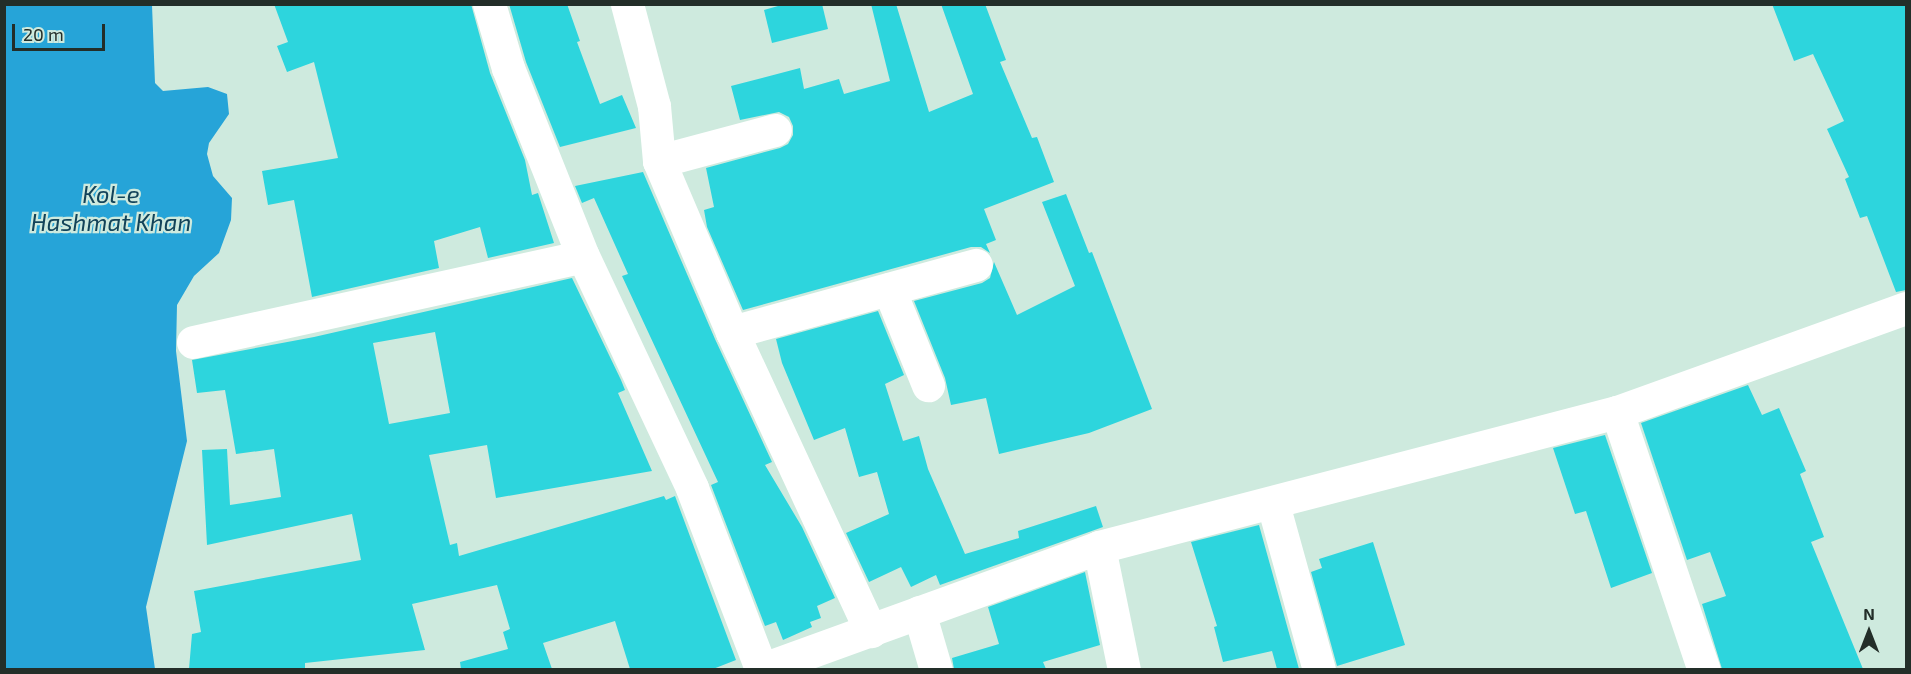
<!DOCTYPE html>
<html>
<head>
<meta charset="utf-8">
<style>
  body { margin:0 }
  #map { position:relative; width:1911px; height:674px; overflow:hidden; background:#ceeade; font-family:"Exo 2",sans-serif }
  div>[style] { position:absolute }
  .water>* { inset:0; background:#26a4d8 }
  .building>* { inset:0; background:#2dd5dd }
  .minor>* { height:33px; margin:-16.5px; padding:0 16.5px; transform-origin:16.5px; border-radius:16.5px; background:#fff }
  span { translate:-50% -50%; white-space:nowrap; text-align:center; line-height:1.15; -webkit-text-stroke:4.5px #ceeade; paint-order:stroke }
  .water-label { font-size:24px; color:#124359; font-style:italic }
  .frame { position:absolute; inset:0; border:6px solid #232e29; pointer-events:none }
  .north { position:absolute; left:1839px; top:602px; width:60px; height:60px; -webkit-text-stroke:4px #ceeade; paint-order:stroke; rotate:0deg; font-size:16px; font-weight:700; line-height:24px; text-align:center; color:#232e29 }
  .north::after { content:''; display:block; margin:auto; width:21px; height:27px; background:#232e29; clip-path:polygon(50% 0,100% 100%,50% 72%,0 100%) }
  .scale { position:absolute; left:12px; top:24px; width:93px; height:27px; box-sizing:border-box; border:3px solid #232e29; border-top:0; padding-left:8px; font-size:18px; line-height:21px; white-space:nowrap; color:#232e29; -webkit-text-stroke:4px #ceeade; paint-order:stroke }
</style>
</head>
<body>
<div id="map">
  <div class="water">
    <div style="clip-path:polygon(4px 5px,152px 5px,155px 83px,163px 91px,208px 87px,227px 94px,229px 114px,209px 143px,207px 154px,213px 176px,232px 198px,231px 220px,219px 253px,194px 276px,177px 305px,176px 351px,187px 441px,146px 607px,155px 669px,5px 669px)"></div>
  </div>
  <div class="building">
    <div style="clip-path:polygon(274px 4px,471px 4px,490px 73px,525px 160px,532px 195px,538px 193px,554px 243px,488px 258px,480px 227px,434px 241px,439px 268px,312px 297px,294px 200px,268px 205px,262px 171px,338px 158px,314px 62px,287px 72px,277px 46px,288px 42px)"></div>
    <div style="clip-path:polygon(509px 4px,567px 4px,580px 41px,577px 42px,600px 104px,622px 95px,636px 128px,560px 147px,526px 62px)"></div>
    <div style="clip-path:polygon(785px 4px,822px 4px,828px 29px,772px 43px,764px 10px)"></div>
    <div style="clip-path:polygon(871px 4px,896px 4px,929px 112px,973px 94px,941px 4px,985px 4px,1006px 60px,1000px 62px,1032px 138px,1037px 137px,1054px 182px,984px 209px,996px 240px,986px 244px,990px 253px,981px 247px,971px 247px,743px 310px,707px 227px,704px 210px,714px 207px,706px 168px,780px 148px,788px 144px,793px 135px,793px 126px,789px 117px,779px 112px,740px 120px,731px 86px,800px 68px,804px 89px,839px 79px,844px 94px,890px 81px)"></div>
    <div style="clip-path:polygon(1772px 4px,1906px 4px,1906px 290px,1896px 292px,1867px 216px,1860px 218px,1845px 179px,1849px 177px,1827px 129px,1844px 121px,1813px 54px,1794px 61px)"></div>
    <div style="clip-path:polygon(643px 172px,715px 339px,772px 462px,765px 465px,802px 527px,835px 598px,817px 606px,821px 618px,810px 622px,812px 627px,783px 640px,776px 622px,765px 626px,711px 485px,718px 482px,622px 276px,628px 274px,594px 198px,582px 203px,575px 186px)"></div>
    <div style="clip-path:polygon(1066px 194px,1089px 253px,1092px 252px,1152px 409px,1089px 433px,999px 454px,986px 398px,951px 405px,945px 378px,914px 301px,982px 283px,990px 278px,994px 262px,1017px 315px,1075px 286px,1042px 202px)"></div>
    <div style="clip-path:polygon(evenodd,572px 278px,621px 380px,625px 390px,618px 393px,652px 471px,496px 498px,487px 445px,429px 455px,450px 545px,457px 543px,459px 556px,664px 496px,666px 500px,675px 496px,736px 660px,713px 669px,630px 669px,615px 621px,543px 643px,552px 669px,461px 669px,460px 662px,508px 649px,503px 632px,510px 629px,497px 585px,412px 604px,425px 650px,305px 663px,305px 669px,189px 669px,192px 634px,201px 632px,194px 591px,361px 560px,352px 514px,207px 545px,202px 450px,227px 449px,230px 505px,281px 497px,274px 449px,236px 454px,225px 390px,197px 393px,192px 360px,314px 337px,572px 278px,435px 332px,450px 413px,389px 424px,373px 343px,435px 332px)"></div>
    <div style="clip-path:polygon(878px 311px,904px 375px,885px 384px,903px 441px,919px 436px,928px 469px,965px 554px,1019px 538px,1018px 531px,1096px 506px,1103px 527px,940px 585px,936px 575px,911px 587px,901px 567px,869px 582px,846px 533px,889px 514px,877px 472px,859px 477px,845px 428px,814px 440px,782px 363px,776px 339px)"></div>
    <div style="clip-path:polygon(1748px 385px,1762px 415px,1779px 408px,1806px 471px,1800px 474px,1824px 537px,1811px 542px,1863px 669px,1722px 669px,1702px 604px,1726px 596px,1710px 552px,1687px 560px,1641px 423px)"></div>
    <div style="clip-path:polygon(1605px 435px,1652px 573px,1611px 588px,1586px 511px,1575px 514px,1553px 448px)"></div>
    <div style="clip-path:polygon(1259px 525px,1299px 669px,1277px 669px,1272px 651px,1223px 662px,1214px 627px,1217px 626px,1191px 542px)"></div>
    <div style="clip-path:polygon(1373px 542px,1405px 645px,1337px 666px,1311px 572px,1322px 568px,1319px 559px)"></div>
    <div style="clip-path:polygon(1085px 572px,1100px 645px,1043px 662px,1046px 669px,954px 669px,952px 658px,999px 644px,988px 607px)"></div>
  </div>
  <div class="minor">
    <div style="left:489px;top:4px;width:67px;rotate:73.5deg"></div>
    <div style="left:508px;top:68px;width:202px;rotate:68.3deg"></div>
    <div style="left:583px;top:256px;width:256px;rotate:64.8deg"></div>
    <div style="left:692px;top:488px;width:194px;rotate:69.1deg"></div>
    <div style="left:627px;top:4px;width:106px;rotate:75.2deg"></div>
    <div style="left:654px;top:106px;width:55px;rotate:84.8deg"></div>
    <div style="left:659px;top:161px;width:186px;rotate:66.9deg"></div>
    <div style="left:732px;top:332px;width:330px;rotate:65.1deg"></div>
    <div style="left:659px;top:161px;width:120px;rotate:-15deg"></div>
    <div style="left:889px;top:289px;width:104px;rotate:67.9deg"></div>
    <div style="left:732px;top:332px;width:253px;rotate:-15.4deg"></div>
    <div style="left:193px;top:342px;width:399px;rotate:-12.4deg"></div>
    <div style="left:1617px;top:412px;width:272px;rotate:71.4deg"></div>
    <div style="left:1273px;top:504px;width:172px;rotate:74.5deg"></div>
    <div style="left:1099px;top:547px;width:126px;rotate:78.5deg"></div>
    <div style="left:919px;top:612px;width:60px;rotate:73.7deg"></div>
    <div style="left:760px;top:670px;width:361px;rotate:-19.9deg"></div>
    <div style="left:1099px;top:547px;width:535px;rotate:-14.61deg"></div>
    <div style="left:1617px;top:412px;width:307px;rotate:-19.8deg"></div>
  </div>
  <div class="water-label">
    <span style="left:111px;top:208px">Kol-e<br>Hashmat Khan</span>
  </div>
  <div class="frame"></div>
  <div class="north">N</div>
  <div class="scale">20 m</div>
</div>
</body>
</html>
